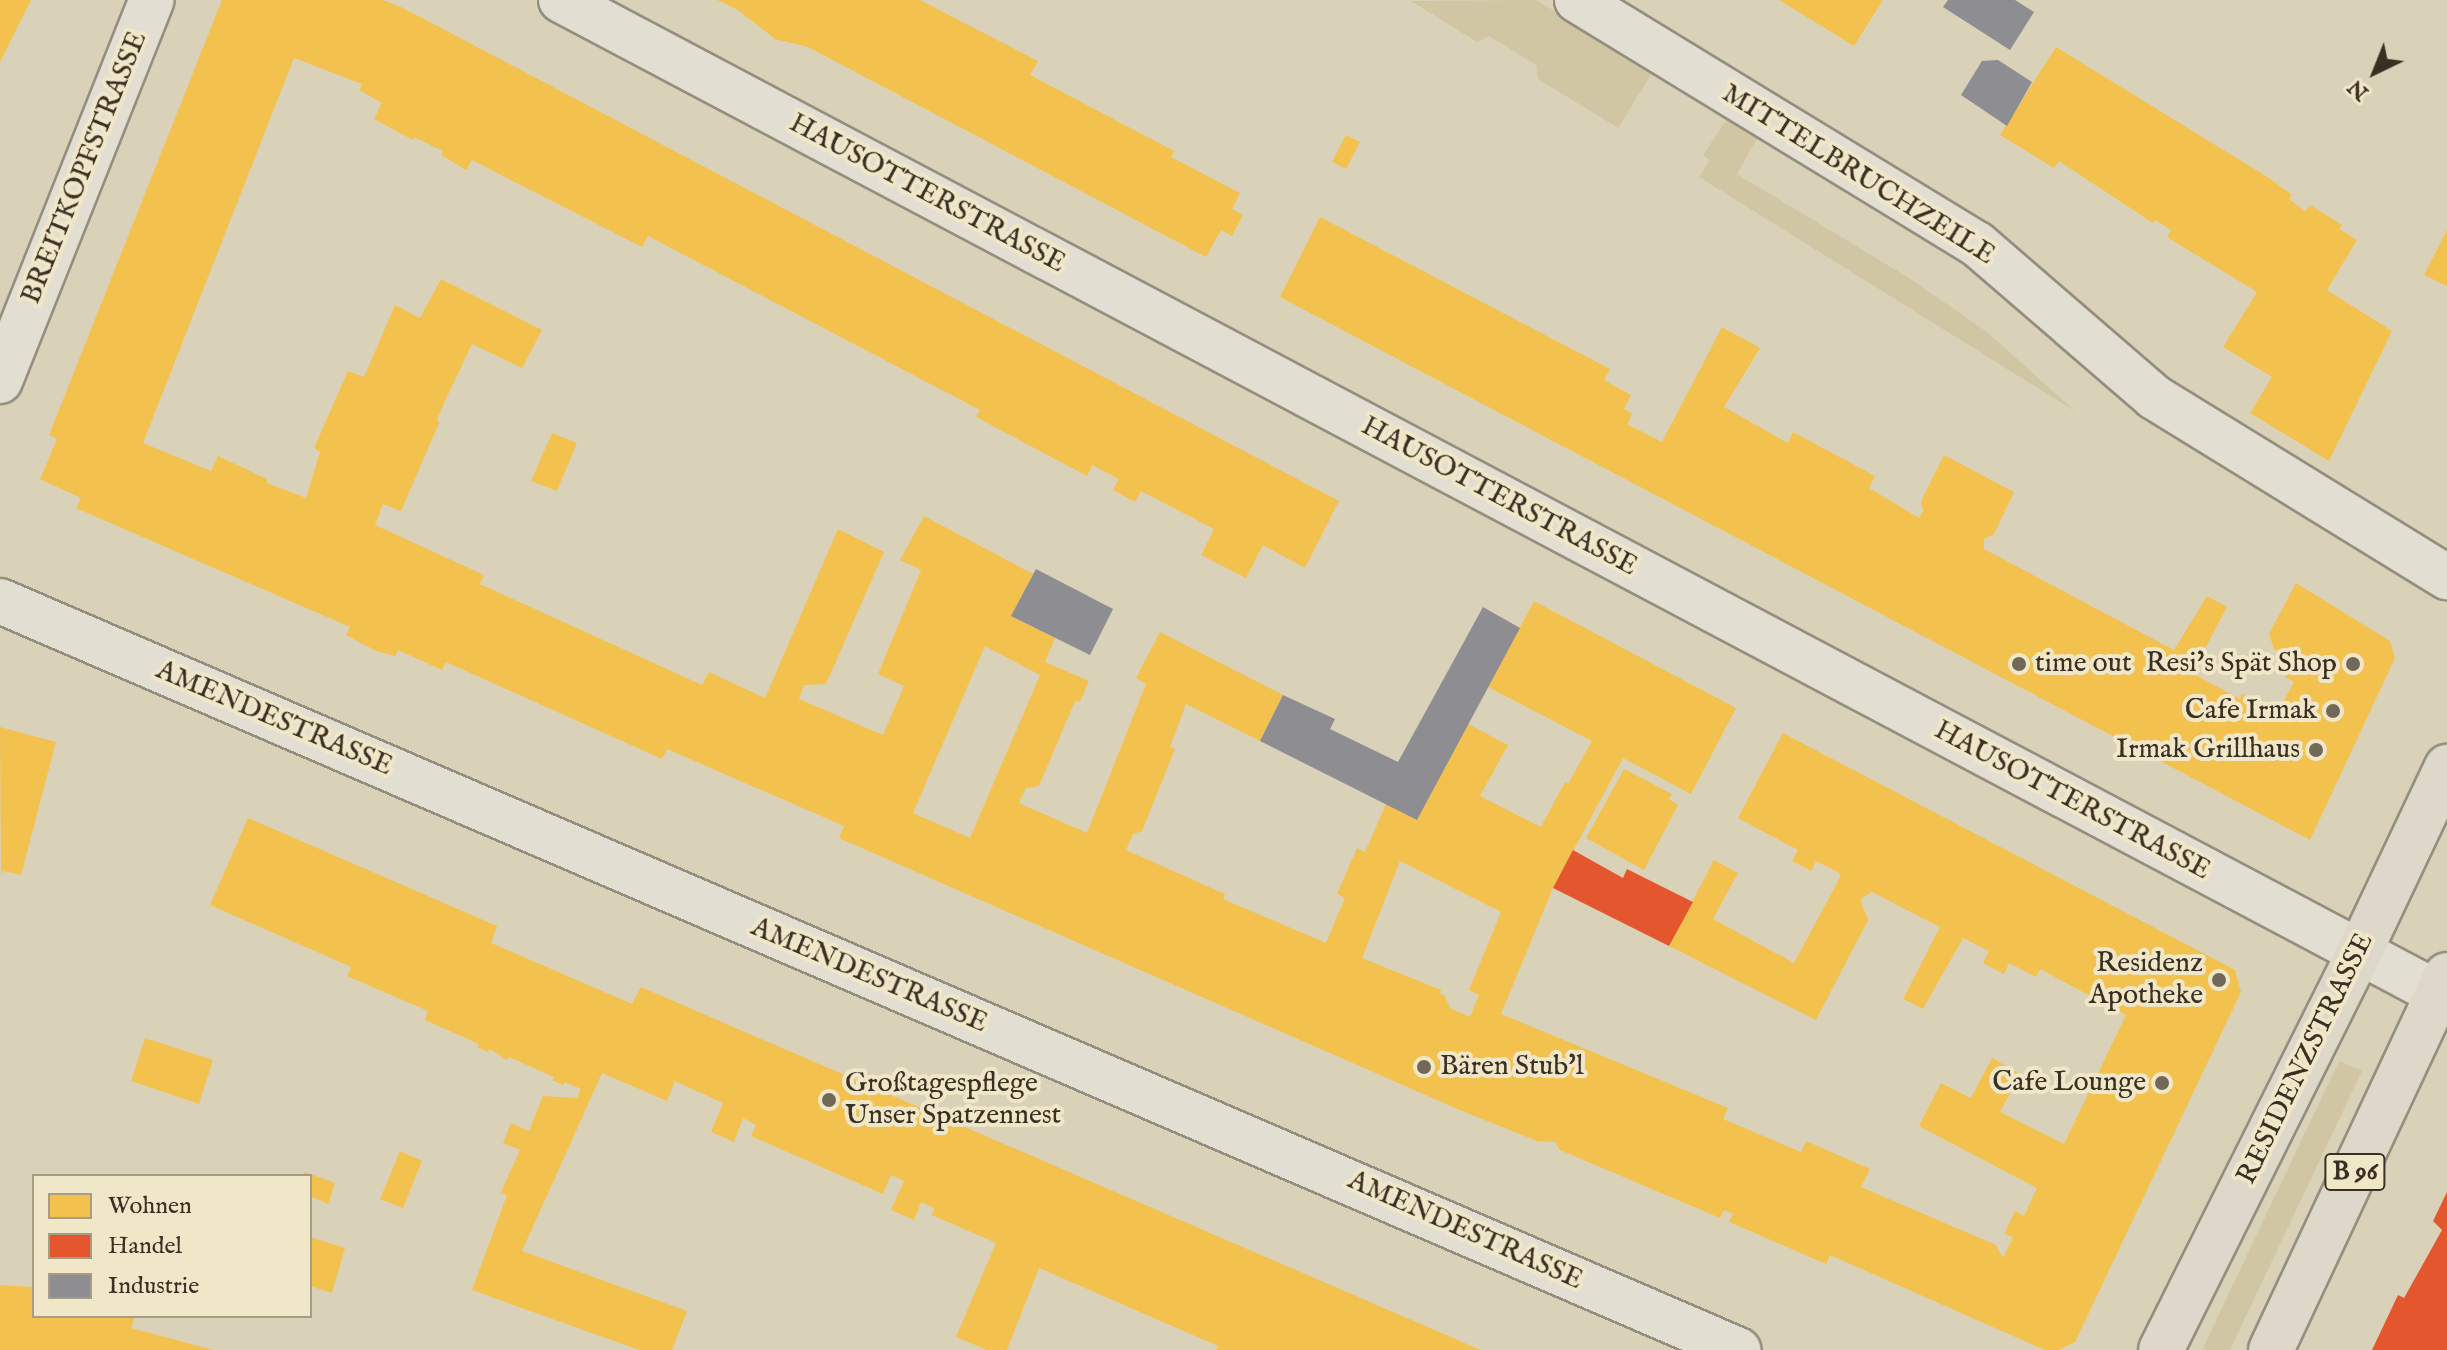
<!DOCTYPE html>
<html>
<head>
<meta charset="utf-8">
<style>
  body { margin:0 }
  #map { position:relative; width:2447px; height:1350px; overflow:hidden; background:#dad2b8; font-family:"IM FELL English",serif }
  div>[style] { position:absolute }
  .green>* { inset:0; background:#d1c6a4 }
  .homes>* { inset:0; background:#f2c14e }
  .shops>* { inset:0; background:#e4572e }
  .industry>* { inset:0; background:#8d8d92 }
  .roads { filter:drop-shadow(2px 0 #948e7f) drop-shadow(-2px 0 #948e7f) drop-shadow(0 2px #948e7f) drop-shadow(0 -2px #948e7f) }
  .street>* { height:44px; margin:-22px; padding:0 22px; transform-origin:22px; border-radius:22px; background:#e2ded1 }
  .primary>* { height:44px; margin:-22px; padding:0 22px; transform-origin:22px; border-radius:22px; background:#ddd8c9 }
  .dots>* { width:22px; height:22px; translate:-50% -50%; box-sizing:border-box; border:4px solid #f0e6c8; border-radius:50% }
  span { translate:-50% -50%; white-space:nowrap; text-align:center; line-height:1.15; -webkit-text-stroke:8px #f0e6c8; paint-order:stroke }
  .shield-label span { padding:2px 6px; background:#f0e6c8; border:2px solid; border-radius:6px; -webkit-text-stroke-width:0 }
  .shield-label { font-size:26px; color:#3a2f23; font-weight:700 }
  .street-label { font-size:28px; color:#3a2f23 }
  .poi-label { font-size:28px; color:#3a2f23 }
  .left { translate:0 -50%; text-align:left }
  .right { translate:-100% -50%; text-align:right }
  .legend { position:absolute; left:32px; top:1174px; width:280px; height:144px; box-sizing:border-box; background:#f0e6c8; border:2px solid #a79d86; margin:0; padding:10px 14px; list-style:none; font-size:24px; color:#3a2f23 }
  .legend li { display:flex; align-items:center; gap:16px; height:40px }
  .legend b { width:40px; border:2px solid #a79d86 }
  .north { position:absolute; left:2335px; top:32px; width:80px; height:80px; -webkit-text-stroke:6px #f0e6c8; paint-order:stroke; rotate:223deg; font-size:22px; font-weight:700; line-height:32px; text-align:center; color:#3a2f23 }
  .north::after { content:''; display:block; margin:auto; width:28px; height:36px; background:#3a2f23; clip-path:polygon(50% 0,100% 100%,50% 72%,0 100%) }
</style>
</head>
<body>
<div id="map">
  <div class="green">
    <div style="clip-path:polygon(1536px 0,1654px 70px,1618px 128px,1538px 79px,1536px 65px,1489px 36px,1477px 42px,1411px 1px)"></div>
    <div style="clip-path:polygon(1743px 106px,1754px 113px,1752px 134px,1758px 137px,1737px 174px,1906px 276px,1986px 331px,2076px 412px,1699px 177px,1710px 160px,1703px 155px,1727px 119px)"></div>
    <div style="clip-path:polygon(2339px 1061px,2362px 1071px,2230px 1350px,2202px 1350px)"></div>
  </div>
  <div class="homes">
    <div style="clip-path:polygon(0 0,31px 0,0 62px)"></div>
    <div style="clip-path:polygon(evenodd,222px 0,383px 0,403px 8px,1339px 501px,1305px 568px,1263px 545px,1246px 578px,1201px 555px,1214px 529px,1141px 491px,1135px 502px,1113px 490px,1119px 479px,1092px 465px,1087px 476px,976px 417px,980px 410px,648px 236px,642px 247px,472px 160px,466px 170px,441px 155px,443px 151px,414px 137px,413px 140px,374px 119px,382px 103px,359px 90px,362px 84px,294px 58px,143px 443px,211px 471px,218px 456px,267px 479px,267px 483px,306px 498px,320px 452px,314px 448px,348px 371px,364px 377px,395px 305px,420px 318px,441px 279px,542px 330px,522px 368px,472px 344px,445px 401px,437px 419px,439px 423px,401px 511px,383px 504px,375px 525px,484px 575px,480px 584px,702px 685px,709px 672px,765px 698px,838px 529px,884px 552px,826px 684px,804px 685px,799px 699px,883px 735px,904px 686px,878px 674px,921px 570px,900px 560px,924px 516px,1033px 574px,1011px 616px,1055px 638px,1045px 662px,1089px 681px,1080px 702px,1075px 701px,1039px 786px,1026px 788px,1019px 803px,1087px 833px,1146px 684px,1136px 678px,1160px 632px,1283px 695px,1260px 741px,1186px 704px,1170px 747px,1175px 749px,1142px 831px,1133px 834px,1126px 850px,1225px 894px,1223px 899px,1326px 943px,1345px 898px,1337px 894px,1357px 848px,1365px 852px,1386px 804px,1417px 820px,1468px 724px,1508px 745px,1480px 796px,1541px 827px,1565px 782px,1568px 784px,1592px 741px,1488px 687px,1534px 601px,1736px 708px,1691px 794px,1623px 758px,1553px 888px,1501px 1014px,1728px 1108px,1723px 1119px,1801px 1152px,1806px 1141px,1870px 1169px,1861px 1187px,1996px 1245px,2003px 1258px,2013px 1237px,2004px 1234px,2015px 1211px,2024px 1216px,2037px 1188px,1919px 1126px,1941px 1083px,1971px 1098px,1992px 1058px,2020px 1074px,2000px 1112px,2064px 1144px,2126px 1015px,2040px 969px,2036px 977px,2009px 963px,2004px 974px,1983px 963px,1989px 951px,1963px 938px,1923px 1009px,1903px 999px,1940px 927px,1872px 892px,1860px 899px,1868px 920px,1816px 1020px,1669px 946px,1714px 860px,1738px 873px,1713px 919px,1794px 963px,1836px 885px,1841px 874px,1816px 861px,1811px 871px,1792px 861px,1798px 850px,1738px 818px,1783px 733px,2235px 970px,2241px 992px,2075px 1342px,2059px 1350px,2045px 1350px,1830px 1255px,1826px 1264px,1729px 1222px,1733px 1214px,1724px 1210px,1720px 1218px,1560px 1150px,1555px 1142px,1537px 1141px,1462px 1111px,839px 838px,844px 826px,667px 749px,662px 759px,446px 662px,442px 670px,398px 650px,395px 656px,376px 651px,346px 635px,350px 627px,76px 508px,81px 498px,40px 479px,57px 439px,49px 435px,222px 0,985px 646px,1040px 675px,970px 838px,913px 813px,985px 646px,222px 0,1400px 861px,1501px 912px,1469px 990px,1479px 995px,1470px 1017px,1450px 1008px,1445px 996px,1440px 993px,1441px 990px,1362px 958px,1400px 861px)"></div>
    <div style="clip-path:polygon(717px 0,920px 0,1038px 61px,1030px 75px,1174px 151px,1171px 157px,1240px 193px,1232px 209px,1243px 215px,1232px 236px,1221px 230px,1206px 257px,808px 47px,775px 39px,738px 10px)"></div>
    <div style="clip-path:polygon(1779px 0,1883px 0,1854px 46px)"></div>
    <div style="clip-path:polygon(2056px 47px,2269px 178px,2291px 194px,2289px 199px,2305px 211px,2310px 205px,2342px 225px,2339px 229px,2357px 240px,2327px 290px,2392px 331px,2329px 461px,2250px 413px,2272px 377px,2223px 347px,2257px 292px,2167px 237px,2171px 230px,2155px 220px,2153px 223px,2059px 161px,2054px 168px,2000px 135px)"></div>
    <div style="clip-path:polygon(1346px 135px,1360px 142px,1346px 169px,1332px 162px)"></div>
    <div style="clip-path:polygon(1320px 217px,1610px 369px,1604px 380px,1631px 395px,1624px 409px,1632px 414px,1627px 424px,1662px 442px,1722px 327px,1760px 348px,1724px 407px,1788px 443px,1793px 432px,1875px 476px,1869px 488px,1919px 518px,1923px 511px,1921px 501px,1944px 455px,2014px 492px,1994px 534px,1984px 539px,1984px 549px,2174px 650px,2207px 596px,2227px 607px,2192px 673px,2240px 699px,2242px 694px,2266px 707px,2262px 712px,2274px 719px,2294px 682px,2285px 677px,2292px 662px,2274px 649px,2269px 634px,2296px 583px,2390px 641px,2395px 658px,2310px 840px,1280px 297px)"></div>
    <div style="clip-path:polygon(2447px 230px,2447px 286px,2424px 275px)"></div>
    <div style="clip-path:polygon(552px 433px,577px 443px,557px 491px,531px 481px)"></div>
    <div style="clip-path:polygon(0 727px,56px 742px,21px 875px,3px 871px,1px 877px)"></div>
    <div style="clip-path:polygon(1624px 769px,1672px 794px,1669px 799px,1678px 805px,1644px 870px,1586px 838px)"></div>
    <div style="clip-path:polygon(248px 818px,497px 926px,491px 943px,632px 1004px,641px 987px,1481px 1350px,1216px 1350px,1218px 1346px,1039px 1268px,1007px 1350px,987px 1350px,956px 1337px,996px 1243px,932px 1215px,934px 1208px,921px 1202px,914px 1220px,891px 1210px,904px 1181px,891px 1175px,883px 1194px,751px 1136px,756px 1125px,743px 1118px,734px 1142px,711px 1132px,723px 1103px,675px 1081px,667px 1101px,602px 1073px,522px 1251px,687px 1311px,672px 1350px,639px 1350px,472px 1290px,507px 1195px,501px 1192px,520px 1150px,503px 1143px,511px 1123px,529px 1131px,543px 1096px,577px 1098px,581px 1089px,565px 1082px,563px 1085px,552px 1080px,554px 1077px,509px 1057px,507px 1060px,490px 1049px,488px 1052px,477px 1047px,479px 1044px,425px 1020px,428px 1011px,347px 976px,351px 967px,210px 905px)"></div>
    <div style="clip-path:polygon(145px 1038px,213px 1060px,199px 1104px,131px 1081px)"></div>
    <div style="clip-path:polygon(400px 1151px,422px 1161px,403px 1208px,380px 1199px)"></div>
    <div style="clip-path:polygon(305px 1172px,335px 1183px,328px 1204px,310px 1196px,310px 1176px,303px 1176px)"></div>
    <div style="clip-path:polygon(310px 1237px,345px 1248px,332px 1293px,310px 1286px)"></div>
    <div style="clip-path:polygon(0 1285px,34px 1287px,34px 1316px,135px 1316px,131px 1328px,214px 1350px,0 1350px)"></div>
  </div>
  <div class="shops">
    <div style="clip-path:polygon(1573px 850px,1623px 878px,1627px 869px,1693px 902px,1669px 946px,1553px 888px)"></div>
    <div style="clip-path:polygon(2447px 1192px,2447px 1350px,2372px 1350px,2398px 1295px,2404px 1298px,2442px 1230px,2433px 1221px)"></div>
  </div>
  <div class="industry">
    <div style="clip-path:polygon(1948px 0,2015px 0,2034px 12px,2010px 50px,1943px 7px)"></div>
    <div style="clip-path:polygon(1998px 60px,2032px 82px,2007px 126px,1961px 95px,1982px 61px)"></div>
    <div style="clip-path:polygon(1036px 569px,1113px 609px,1090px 655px,1011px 616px)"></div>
    <div style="clip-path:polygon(1483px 607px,1520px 628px,1417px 820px,1260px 741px,1283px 695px,1335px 719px,1330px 729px,1398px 762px)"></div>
  </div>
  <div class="roads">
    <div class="street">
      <div style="left:561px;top:0;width:2134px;rotate:27.89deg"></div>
      <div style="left:1577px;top:0;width:469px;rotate:31.4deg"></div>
      <div style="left:1977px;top:244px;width:234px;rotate:40.8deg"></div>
      <div style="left:2154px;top:397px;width:344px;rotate:31.6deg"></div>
      <div style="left:0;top:381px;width:410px;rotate:-68.3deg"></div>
      <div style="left:0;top:601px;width:1893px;rotate:23.31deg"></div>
    </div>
    <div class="primary">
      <div style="left:2161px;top:1350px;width:444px;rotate:-63.5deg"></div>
      <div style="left:2359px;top:953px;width:206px;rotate:-64.7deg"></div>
      <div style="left:2271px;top:1350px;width:414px;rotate:-64.9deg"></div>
    </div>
  </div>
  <div class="dots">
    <div style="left:2019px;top:664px;background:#726857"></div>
    <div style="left:2353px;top:664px;background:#726857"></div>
    <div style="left:2333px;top:711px;background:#726857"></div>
    <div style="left:2316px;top:750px;background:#726857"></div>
    <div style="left:2219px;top:980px;background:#726857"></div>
    <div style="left:1424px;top:1067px;background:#726857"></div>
    <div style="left:2162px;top:1083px;background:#726857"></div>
    <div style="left:829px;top:1100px;background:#726857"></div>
  </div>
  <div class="shield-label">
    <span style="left:2355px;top:1172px">B 96</span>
  </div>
  <div class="street-label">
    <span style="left:85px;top:168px;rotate:-68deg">BREITKOPFSTRASSE</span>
    <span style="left:1858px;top:175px;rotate:32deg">MITTELBRUCHZEILE</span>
    <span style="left:927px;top:194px;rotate:28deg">HAUSOTTERSTRASSE</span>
    <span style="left:1499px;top:497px;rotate:28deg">HAUSOTTERSTRASSE</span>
    <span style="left:274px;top:719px;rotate:23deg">AMENDESTRASSE</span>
    <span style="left:2072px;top:801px;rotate:28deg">HAUSOTTERSTRASSE</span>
    <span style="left:869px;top:976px;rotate:23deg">AMENDESTRASSE</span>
    <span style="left:2306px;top:1059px;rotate:-64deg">RESIDENZSTRASSE</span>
    <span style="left:1465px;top:1231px;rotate:24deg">AMENDESTRASSE</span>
  </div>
  <div class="poi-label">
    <span class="left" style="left:2035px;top:664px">time out</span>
    <span class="right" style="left:2337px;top:664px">Resi's Spät Shop</span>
    <span class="right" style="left:2317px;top:711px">Cafe Irmak</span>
    <span class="right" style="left:2300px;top:750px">Irmak Grillhaus</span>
    <span class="right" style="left:2203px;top:980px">Residenz<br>Apotheke</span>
    <span class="left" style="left:1440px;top:1067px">Bären Stub'l</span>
    <span class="right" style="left:2146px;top:1083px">Cafe Lounge</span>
    <span class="left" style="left:845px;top:1100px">Großtagespflege<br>Unser Spatzennest</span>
  </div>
  <ul class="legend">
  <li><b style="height:22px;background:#f2c14e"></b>Wohnen</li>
  <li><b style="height:22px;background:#e4572e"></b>Handel</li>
  <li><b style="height:22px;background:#8d8d92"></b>Industrie</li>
  </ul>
  <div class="north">N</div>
</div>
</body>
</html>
